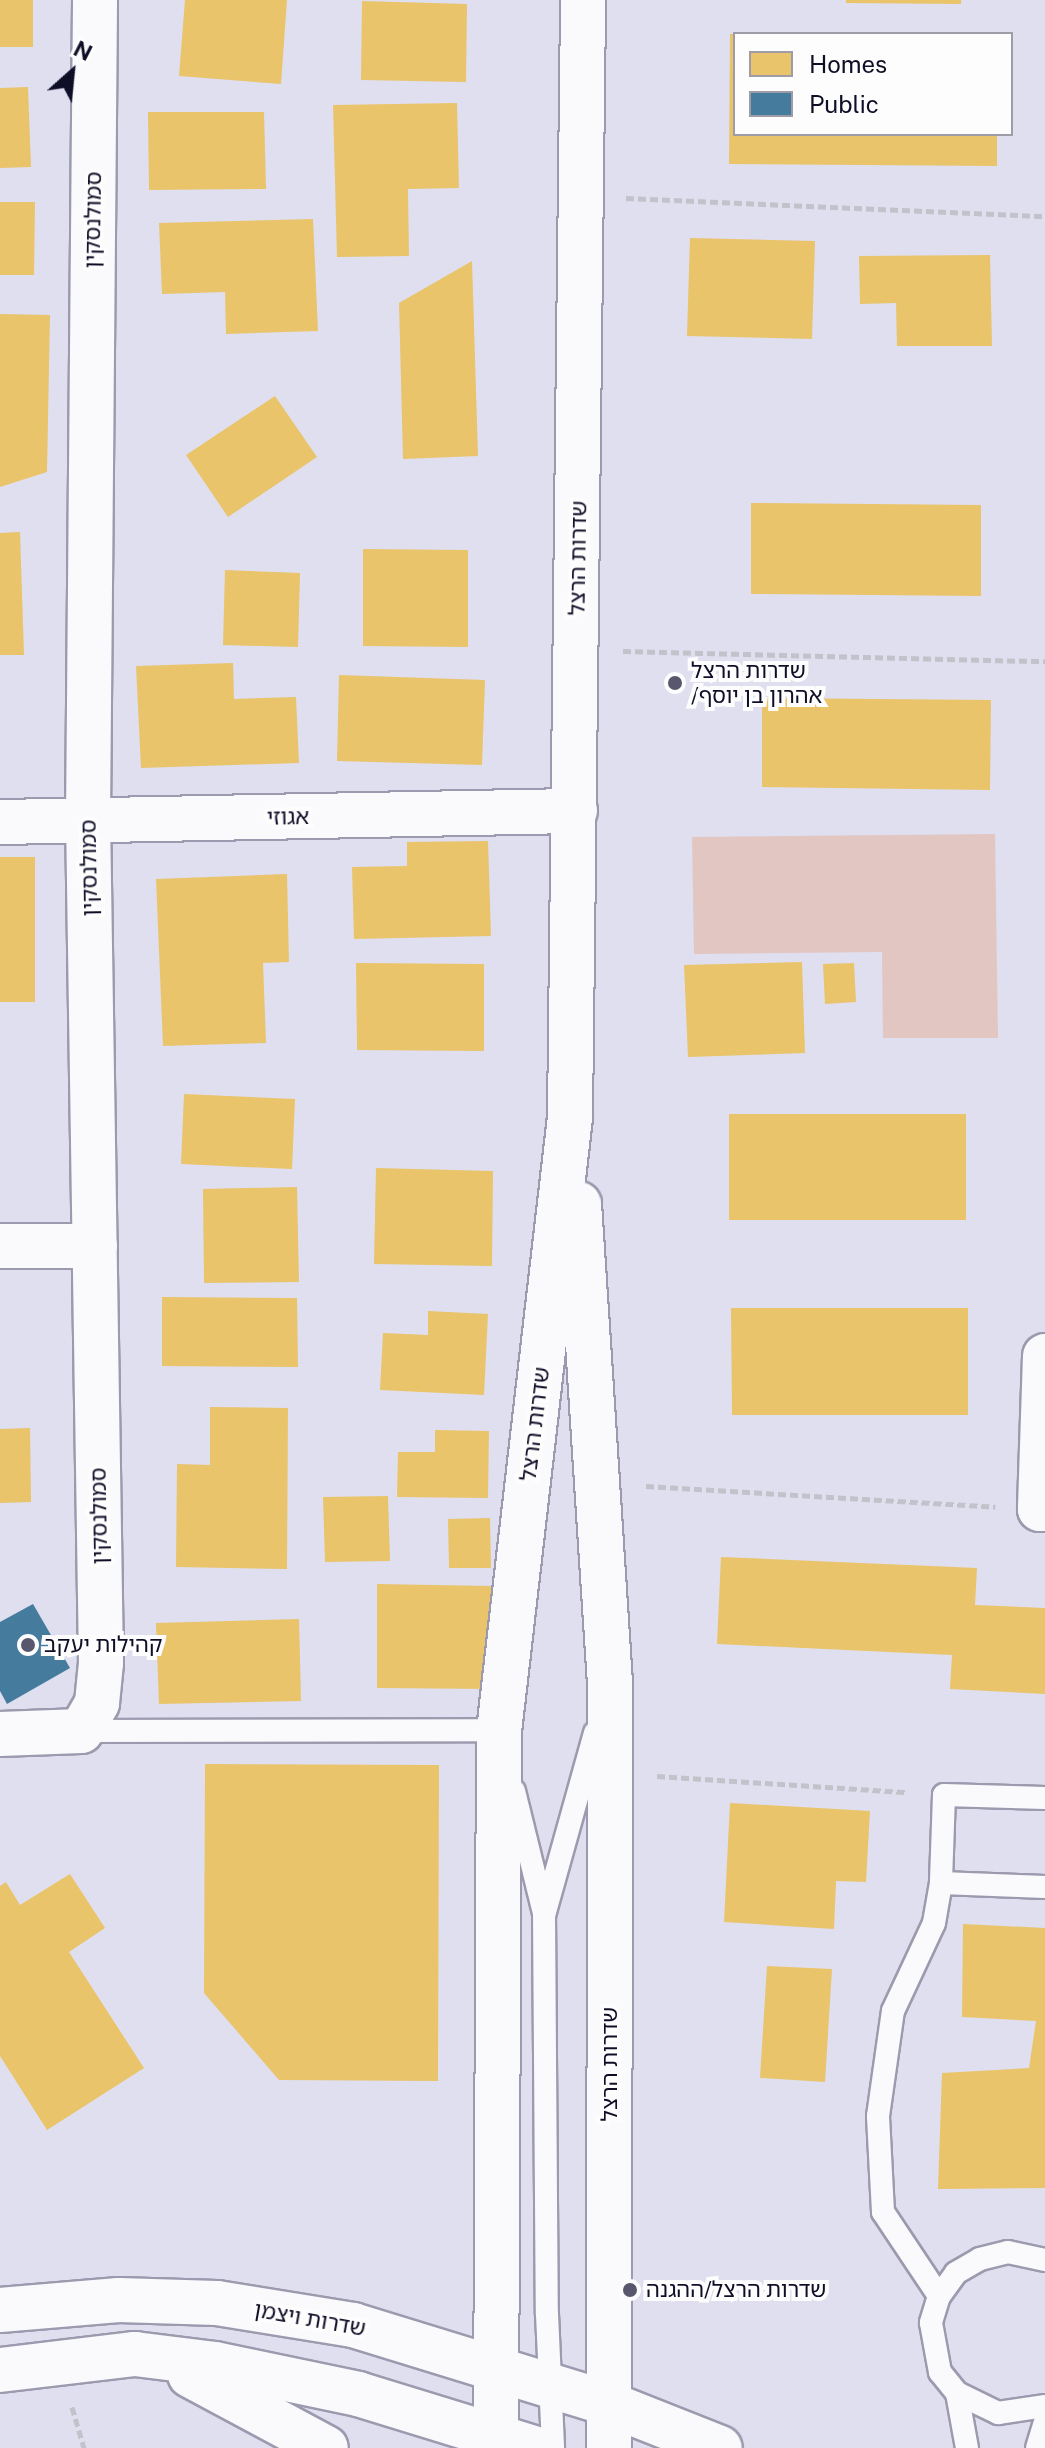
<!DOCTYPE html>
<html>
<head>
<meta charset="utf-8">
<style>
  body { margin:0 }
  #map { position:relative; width:1045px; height:2448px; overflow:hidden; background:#dfdfef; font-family:"Public Sans","Noto Sans Hebrew",sans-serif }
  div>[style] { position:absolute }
  .green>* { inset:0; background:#e2c6c2 }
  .homes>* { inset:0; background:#e9c46a }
  .public>* { inset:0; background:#457b9d }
  .path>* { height:5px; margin-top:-2.5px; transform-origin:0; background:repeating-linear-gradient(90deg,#c2c2ca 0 8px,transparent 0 12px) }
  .roads { filter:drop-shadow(2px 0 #9b9aae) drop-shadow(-2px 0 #9b9aae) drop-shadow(0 2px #9b9aae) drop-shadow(0 -2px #9b9aae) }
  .service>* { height:22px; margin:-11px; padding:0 11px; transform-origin:11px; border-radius:11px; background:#fafafd }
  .minor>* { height:44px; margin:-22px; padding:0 22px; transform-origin:22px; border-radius:22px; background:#fafafd }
  .tertiary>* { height:44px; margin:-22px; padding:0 22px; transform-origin:22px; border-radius:22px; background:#fafafd }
  .secondary>* { height:44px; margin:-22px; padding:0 22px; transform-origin:22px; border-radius:22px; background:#fafafd }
  .dots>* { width:22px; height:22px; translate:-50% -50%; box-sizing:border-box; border:4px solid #fdfdfd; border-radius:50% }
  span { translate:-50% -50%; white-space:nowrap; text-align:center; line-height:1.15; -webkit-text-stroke:8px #fdfdfd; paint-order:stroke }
  .street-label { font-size:22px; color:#0f0e27 }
  .poi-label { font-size:22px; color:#0f0e27 }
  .left { translate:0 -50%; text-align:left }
  .legend { position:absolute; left:733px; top:32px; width:280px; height:104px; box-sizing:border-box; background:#fdfdfd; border:2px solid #9e9da7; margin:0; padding:10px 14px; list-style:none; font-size:24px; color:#0f0e27 }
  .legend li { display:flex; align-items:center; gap:16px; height:40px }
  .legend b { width:40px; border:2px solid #9e9da7 }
  .north { position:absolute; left:32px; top:32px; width:80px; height:80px; -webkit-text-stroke:6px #fdfdfd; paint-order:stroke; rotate:27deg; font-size:22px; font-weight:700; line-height:32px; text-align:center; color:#0f0e27 }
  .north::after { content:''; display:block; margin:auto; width:28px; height:36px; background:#0f0e27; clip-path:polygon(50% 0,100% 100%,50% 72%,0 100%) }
</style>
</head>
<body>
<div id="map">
  <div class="green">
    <div style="clip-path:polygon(995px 834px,998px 1038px,883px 1038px,882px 952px,694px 954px,692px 837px)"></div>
  </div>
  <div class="homes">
    <div style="clip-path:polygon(0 0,33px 0,33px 47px,0 47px)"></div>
    <div style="clip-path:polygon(185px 0,287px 0,281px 84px,179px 76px)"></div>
    <div style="clip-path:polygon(846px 0,961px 0,961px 4px,846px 3px)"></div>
    <div style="clip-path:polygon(362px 1px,467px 4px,466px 82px,361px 80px)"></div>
    <div style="clip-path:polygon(730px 34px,735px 34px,735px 134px,997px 134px,997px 166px,729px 164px)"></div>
    <div style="clip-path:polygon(28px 87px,31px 167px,0 168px,0 88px)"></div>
    <div style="clip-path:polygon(457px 103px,459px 188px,408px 189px,409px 256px,337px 257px,333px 105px)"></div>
    <div style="clip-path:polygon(148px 112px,264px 112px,266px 189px,149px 190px)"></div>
    <div style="clip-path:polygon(0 202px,35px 202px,34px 275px,0 275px)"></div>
    <div style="clip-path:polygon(313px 219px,318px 331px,226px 334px,225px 292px,162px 294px,159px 223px)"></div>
    <div style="clip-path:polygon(690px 238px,815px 241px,812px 339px,687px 336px)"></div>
    <div style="clip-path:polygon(990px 255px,992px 346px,897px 346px,896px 303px,860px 304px,859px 256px)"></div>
    <div style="clip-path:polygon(472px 261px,478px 456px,403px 459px,399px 303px)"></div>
    <div style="clip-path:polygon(0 314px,50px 315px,47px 472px,0 487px)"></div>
    <div style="clip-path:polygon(275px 396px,317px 457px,228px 517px,186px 455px)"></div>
    <div style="clip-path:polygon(751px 503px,981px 505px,981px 596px,751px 594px)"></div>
    <div style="clip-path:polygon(20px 532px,24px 655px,0 655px,0 533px)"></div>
    <div style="clip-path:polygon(363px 549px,468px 550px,468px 647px,363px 646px)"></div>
    <div style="clip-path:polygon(225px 570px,300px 573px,298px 647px,223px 645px)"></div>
    <div style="clip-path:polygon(233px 663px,234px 699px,296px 697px,299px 763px,141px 768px,136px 666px)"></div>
    <div style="clip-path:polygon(339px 675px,485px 680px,482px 765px,337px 761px)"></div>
    <div style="clip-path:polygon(762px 698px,991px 700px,990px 790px,762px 787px)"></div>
    <div style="clip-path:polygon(488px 841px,491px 936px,354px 939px,352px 867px,407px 866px,407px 842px)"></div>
    <div style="clip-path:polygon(0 857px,35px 857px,35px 1002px,0 1002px)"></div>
    <div style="clip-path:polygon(287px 874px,289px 962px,263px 963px,266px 1043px,163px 1046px,156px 879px)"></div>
    <div style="clip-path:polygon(802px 962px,805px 1053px,688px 1057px,684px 965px)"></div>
    <div style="clip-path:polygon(356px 963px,484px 964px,484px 1051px,357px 1050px)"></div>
    <div style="clip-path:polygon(854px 963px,856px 1002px,825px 1004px,823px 964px)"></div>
    <div style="clip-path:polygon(184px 1094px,295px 1099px,292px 1169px,181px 1164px)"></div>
    <div style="clip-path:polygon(729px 1114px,966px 1114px,966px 1220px,729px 1220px)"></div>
    <div style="clip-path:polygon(376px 1168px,493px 1171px,492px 1266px,374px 1264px)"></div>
    <div style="clip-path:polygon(297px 1187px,299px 1282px,204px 1283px,203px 1189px)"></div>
    <div style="clip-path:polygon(162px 1297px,297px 1298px,298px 1367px,162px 1366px)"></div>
    <div style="clip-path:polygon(731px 1308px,968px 1308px,968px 1415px,732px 1415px)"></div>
    <div style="clip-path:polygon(428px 1311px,488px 1314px,484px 1395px,380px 1390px,383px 1333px,428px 1335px)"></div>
    <div style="clip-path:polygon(210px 1407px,288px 1408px,287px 1569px,176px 1567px,177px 1464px,210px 1465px)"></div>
    <div style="clip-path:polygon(30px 1428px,31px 1502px,0 1503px,0 1429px)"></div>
    <div style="clip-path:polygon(435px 1430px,489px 1431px,488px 1498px,397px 1497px,398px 1452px,435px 1452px)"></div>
    <div style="clip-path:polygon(388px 1496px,390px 1561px,325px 1562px,323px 1497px)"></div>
    <div style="clip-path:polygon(490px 1518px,491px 1568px,449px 1568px,448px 1519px)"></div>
    <div style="clip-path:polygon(721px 1557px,977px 1568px,975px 1605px,1045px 1608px,1045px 1694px,950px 1689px,952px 1655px,717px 1644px)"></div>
    <div style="clip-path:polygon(377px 1584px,492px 1586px,491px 1689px,377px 1688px)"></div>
    <div style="clip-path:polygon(299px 1619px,301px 1701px,159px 1704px,156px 1623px)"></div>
    <div style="clip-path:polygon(205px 1764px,439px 1765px,438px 2081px,279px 2080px,204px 1993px)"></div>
    <div style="clip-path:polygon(730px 1803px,870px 1811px,866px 1882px,836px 1881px,834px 1929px,724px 1922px)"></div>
    <div style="clip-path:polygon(70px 1874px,105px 1928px,69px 1952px,144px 2068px,47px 2130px,0 2056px,0 1886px,6px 1882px,20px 1905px)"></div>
    <div style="clip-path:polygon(963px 1924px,1045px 1928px,1045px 2188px,938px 2189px,942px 2073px,1029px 2068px,1036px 2021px,962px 2017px)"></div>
    <div style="clip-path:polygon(767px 1966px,832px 1969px,825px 2082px,760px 2078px)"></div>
  </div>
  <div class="public">
    <div style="clip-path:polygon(33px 1604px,70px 1668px,7px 1704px,0 1691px,0 1622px)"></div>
  </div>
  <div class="path">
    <div style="left:626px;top:198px;width:419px;rotate:2.5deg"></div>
    <div style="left:623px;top:651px;width:422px;rotate:1.4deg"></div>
    <div style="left:646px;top:1486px;width:350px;rotate:3.4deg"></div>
    <div style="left:657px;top:1776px;width:251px;rotate:3.7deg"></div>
    <div style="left:72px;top:2407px;width:43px;rotate:73.7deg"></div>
  </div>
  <div class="roads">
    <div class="service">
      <div style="left:81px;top:1731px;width:407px;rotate:-0.1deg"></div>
      <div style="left:514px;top:1791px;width:126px;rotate:76.2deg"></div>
      <div style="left:544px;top:1913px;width:401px;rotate:89.6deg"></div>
      <div style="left:547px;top:2314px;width:134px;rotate:87.4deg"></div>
      <div style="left:1045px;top:1798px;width:101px;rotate:-178.3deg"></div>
      <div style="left:944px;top:1795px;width:88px;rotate:92deg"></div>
      <div style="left:941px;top:1883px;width:104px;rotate:2.2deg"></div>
      <div style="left:545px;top:1912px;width:186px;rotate:-74.4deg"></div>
      <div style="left:1045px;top:2260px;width:38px;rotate:-168deg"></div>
      <div style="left:1008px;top:2252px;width:29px;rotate:166deg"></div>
      <div style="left:980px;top:2259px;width:28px;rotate:150deg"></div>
      <div style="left:956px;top:2273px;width:29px;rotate:126deg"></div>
      <div style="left:939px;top:2296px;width:28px;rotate:107deg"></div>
      <div style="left:931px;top:2323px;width:50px;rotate:79.6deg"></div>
      <div style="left:940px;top:2372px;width:27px;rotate:51deg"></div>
      <div style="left:957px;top:2393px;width:46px;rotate:26deg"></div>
      <div style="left:998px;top:2413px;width:48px;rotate:-8.5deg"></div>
      <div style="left:939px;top:2296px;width:101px;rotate:-123.7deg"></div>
      <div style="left:883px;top:2212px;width:96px;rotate:-93deg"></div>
      <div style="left:878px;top:2116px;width:106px;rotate:-81.9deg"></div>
      <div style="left:893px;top:2011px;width:97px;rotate:-65deg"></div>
      <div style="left:934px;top:1923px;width:41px;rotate:-80.1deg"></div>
      <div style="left:957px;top:2393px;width:56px;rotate:79.7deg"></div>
      <div style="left:1037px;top:2448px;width:27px;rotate:-73deg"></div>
    </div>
    <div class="minor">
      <div style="left:0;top:822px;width:575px;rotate:-1.1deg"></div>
      <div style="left:0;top:1246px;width:95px"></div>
      <div style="left:1045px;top:1356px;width:153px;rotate:91.9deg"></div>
      <div style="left:1040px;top:1509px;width:5px"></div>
      <div style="left:0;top:1734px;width:81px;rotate:-2.1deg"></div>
      <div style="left:81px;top:1731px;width:32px;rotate:-60deg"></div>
      <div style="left:97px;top:1703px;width:40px;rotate:-84.3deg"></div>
      <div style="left:101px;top:1663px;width:843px;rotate:-90.88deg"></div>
      <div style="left:88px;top:820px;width:820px;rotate:-89.51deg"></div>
    </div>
    <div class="tertiary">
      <div style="left:609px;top:2404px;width:119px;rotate:21.6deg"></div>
    </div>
    <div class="secondary">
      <div style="left:579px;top:1204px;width:477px;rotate:86.3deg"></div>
      <div style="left:610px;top:1680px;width:768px;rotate:90.07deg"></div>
      <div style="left:0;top:2310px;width:119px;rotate:-4.8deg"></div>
      <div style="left:119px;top:2300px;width:98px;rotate:1.8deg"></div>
      <div style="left:217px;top:2303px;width:138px;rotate:9.2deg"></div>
      <div style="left:353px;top:2325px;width:268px;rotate:17.1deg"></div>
      <div style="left:0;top:2370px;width:136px;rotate:-6.8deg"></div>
      <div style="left:135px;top:2354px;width:81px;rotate:7.1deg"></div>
      <div style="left:215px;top:2364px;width:146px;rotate:11.8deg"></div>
      <div style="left:358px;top:2394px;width:183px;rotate:17.1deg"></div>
      <div style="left:190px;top:2375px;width:154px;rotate:28.2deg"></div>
      <div style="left:496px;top:2435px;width:704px;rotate:-89.76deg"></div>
      <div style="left:499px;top:1731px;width:618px;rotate:-83.4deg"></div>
      <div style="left:570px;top:1117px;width:1117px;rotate:-89.33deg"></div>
    </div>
  </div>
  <div class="dots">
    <div style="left:675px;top:683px;background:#58576d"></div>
    <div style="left:28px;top:1645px;background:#58576d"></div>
    <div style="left:630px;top:2290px;background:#58576d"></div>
  </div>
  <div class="street-label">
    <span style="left:93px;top:220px;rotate:-89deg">סמולנסקין</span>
    <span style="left:578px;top:558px;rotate:-89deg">שדרות הרצל</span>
    <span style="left:288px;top:817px;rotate:-1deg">אגוזי</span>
    <span style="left:89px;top:868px;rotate:-91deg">סמולנסקין</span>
    <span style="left:535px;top:1424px;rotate:-83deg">שדרות הרצל</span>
    <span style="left:99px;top:1516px;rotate:-91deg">סמולנסקין</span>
    <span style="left:610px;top:2064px;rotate:-90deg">שדרות הרצל</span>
    <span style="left:310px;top:2319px;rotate:10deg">שדרות ויצמן</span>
  </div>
  <div class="poi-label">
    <span class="left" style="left:691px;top:683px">שדרות הרצל<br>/אהרון בן יוסף</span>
    <span class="left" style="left:44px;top:1645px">קהילות יעקב</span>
    <span class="left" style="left:646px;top:2290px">שדרות הרצל/ההגנה</span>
  </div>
  <ul class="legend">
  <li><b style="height:22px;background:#e9c46a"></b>Homes</li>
  <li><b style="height:22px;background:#457b9d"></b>Public</li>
  </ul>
  <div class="north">N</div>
</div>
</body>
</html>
